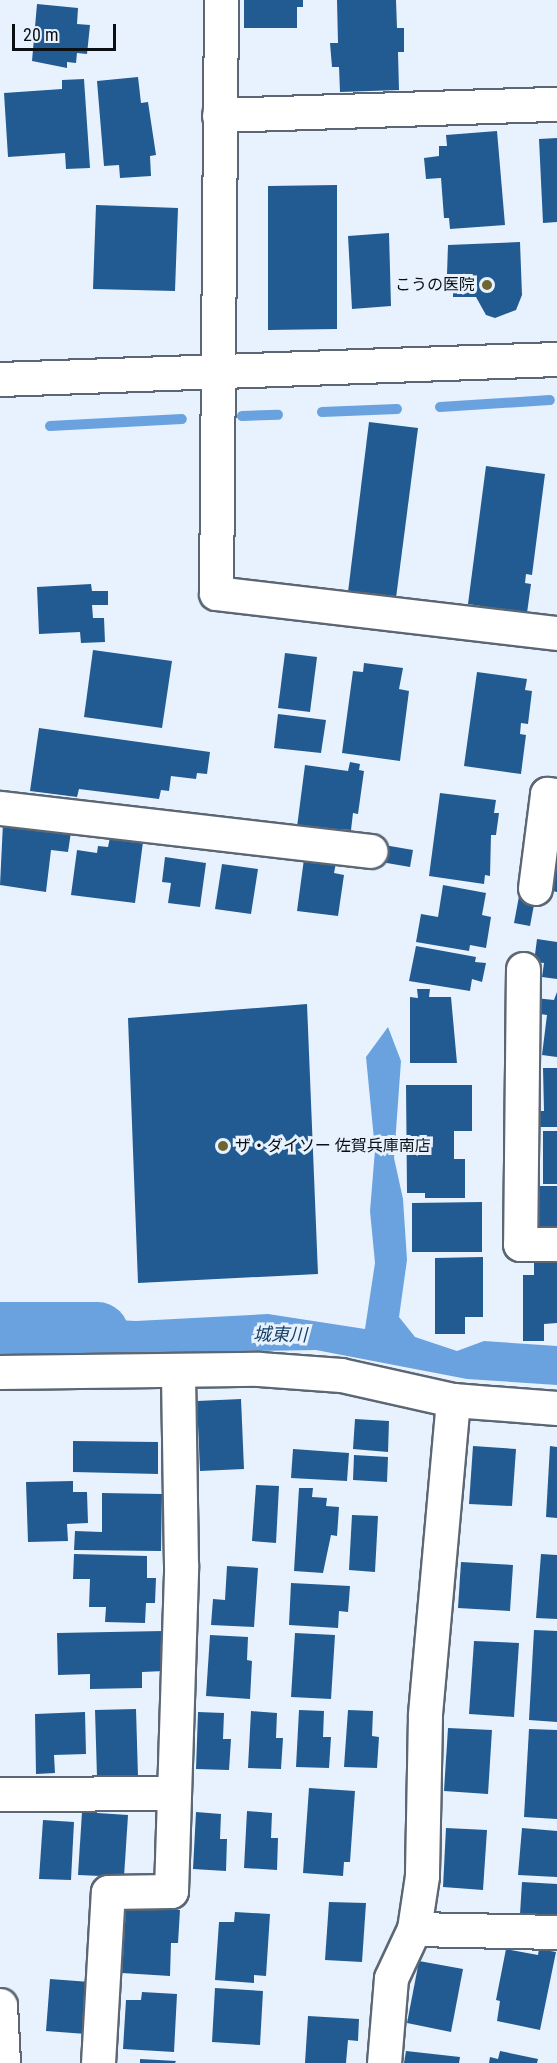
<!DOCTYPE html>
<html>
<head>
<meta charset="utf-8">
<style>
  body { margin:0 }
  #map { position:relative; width:557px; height:2063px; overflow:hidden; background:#e7f2fe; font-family:"Roboto Condensed","Noto Sans JP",sans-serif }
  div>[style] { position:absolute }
  .water>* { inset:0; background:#69a2de }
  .stream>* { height:10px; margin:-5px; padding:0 5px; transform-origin:5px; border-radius:5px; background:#69a2de }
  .river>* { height:63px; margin:-31.5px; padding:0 31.5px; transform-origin:31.5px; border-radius:31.5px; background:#69a2de }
  .building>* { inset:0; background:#225b92 }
  .roads { filter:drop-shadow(2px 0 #5b6774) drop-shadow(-2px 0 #5b6774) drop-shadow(0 2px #5b6774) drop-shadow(0 -2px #5b6774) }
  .minor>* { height:33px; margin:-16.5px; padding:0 16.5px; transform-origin:16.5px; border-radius:16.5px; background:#fff }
  .tertiary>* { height:33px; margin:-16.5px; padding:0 16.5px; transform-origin:16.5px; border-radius:16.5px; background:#fff }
  .dots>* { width:16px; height:16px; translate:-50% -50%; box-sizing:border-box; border:3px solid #e7f2fe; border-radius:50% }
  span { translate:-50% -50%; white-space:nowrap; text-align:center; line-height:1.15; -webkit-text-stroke:6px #e7f2fe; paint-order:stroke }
  .poi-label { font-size:16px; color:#0a0f13 }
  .right { translate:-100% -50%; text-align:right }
  .left { translate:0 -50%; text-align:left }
  .water-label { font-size:18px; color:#163f66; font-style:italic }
  .scale { position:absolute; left:12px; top:24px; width:104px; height:27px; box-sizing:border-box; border:3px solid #0a0f13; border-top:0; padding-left:8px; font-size:18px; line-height:21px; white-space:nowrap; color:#0a0f13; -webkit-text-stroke:4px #e7f2fe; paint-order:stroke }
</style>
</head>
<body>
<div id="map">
  <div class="water">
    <div style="clip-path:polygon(388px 1027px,401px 1061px,394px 1158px,403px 1199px,407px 1260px,399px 1317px,415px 1337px,457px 1351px,484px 1341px,557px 1346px,557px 1385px,467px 1379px,316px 1350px,106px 1353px,36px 1351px,11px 1345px,11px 1309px,56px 1317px,136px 1321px,268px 1314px,365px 1329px,375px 1263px,370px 1211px,375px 1150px,366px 1057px)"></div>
  </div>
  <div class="stream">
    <div style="left:440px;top:407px;width:110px;rotate:-3.6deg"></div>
    <div style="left:322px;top:412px;width:75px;rotate:-2.3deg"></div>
    <div style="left:242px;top:416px;width:36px;rotate:-2deg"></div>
    <div style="left:50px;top:426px;width:132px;rotate:-3deg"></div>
  </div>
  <div class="river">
    <div style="left:0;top:1333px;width:97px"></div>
  </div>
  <div class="building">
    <div style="clip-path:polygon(244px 0,303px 0,303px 7px,297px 7px,297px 28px,244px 28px)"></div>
    <div style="clip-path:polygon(337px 0,396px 0,397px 28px,404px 28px,404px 52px,398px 52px,399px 90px,340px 92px,339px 67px,332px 67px,330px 43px,338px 43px)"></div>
    <div style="clip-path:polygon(37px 4px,78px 8px,77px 24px,90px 25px,87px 54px,77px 53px,76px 63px,67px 62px,67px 68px,32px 61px)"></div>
    <div style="clip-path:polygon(138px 77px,141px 103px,148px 102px,156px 155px,150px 156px,151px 176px,120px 178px,119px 165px,104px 166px,97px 81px)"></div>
    <div style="clip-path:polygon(84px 79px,90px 168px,66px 169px,65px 153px,8px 157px,4px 93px,62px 89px,62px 80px)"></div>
    <div style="clip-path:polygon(497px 131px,505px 225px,450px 229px,449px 218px,444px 218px,441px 178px,426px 179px,424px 158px,439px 156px,439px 146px,447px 146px,446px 135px)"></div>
    <div style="clip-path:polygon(557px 138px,557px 222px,543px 223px,539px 139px)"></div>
    <div style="clip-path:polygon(337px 185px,337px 329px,268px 330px,268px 186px)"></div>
    <div style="clip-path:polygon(96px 205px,178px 208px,175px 291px,93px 289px)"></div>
    <div style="clip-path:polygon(389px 233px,391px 306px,352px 309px,348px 236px)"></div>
    <div style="clip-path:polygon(520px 242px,522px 295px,516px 310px,495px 318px,486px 315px,476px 297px,453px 297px,453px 274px,447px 274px,448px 245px)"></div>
    <div style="clip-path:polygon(369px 422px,418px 428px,396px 598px,348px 592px)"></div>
    <div style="clip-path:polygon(486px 466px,545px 474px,532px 575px,526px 574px,525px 583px,531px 584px,527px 613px,468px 604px)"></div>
    <div style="clip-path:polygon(91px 584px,92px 591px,108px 591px,108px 605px,92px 605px,93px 618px,104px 618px,105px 642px,81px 643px,80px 632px,39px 634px,37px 587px)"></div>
    <div style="clip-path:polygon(93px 650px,172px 661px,162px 728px,84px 717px)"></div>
    <div style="clip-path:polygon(285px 653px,317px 657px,310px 712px,278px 708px)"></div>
    <div style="clip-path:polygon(364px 663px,403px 668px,399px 689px,409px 691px,400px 761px,342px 753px,353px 671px,363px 672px)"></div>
    <div style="clip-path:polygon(477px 672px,527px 679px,525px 690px,532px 691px,528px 724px,521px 723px,520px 734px,526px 735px,521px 774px,464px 766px)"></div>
    <div style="clip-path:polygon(278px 714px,326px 720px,321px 753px,274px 748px)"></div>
    <div style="clip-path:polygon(39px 728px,210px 752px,207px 774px,197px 773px,196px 779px,171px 776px,169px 791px,161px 790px,159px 799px,79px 789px,77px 797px,30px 791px)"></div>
    <div style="clip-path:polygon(350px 762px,360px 764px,359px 770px,364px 771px,358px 814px,353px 813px,351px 830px,297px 827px,305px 765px,348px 771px)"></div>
    <div style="clip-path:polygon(440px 793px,496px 800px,494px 813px,499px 813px,496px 835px,491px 835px,490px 876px,485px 875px,484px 884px,429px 876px)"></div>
    <div style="clip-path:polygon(3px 823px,71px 832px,68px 852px,51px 850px,46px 892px,0 885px)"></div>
    <div style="clip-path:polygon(557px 831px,557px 892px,548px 890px)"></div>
    <div style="clip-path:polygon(110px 837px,143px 842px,135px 903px,71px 895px,77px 850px,97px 853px,98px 846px,108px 847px)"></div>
    <div style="clip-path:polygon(384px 845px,413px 850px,410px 867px,381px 862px)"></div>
    <div style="clip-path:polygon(165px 857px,206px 863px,200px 907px,168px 903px,171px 883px,162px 882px)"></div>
    <div style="clip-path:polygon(304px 859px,336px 863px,334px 873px,344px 875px,338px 916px,297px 911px)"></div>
    <div style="clip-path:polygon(222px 864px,258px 869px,251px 914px,215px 909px)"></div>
    <div style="clip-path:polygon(443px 885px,486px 893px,482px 915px,491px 917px,486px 948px,470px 945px,469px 951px,416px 942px,421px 914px,438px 917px)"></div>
    <div style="clip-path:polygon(520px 891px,536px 894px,530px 926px,514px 923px)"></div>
    <div style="clip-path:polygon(537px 939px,557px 942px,557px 979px,542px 977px,544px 963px,534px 962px)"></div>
    <div style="clip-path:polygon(416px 946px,476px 957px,475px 962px,486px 963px,482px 982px,472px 979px,470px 991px,409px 981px)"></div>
    <div style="clip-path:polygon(417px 989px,430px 989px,429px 997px,451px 997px,457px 1063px,410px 1063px,410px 997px,418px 998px)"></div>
    <div style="clip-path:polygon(557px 992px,557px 1057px,542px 1055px,547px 1015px,533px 1013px,535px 998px,554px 1000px)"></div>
    <div style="clip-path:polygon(307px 1004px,318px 1274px,138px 1283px,128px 1018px)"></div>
    <div style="clip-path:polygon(543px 1068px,557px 1068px,557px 1127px,535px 1127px,534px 1111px,544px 1111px)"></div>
    <div style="clip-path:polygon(406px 1085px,472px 1085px,472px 1131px,454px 1131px,454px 1159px,465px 1159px,465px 1198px,425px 1198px,425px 1193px,407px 1193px)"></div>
    <div style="clip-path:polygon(543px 1131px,557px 1131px,557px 1184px,543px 1184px)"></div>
    <div style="clip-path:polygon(527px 1186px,557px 1186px,557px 1230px,528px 1230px)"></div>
    <div style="clip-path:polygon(482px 1202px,482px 1252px,412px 1252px,412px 1203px)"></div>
    <div style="clip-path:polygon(483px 1257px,483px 1317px,465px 1317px,465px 1334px,435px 1334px,435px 1258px)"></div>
    <div style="clip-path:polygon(534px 1261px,557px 1261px,557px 1323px,544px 1324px,544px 1341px,523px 1341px,523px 1275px,534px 1275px)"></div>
    <div style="clip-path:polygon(241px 1399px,244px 1469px,200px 1471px,197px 1401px)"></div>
    <div style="clip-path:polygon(355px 1419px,389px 1421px,388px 1452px,353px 1449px)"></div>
    <div style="clip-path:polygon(73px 1441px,158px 1442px,158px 1474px,73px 1472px)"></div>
    <div style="clip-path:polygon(473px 1446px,516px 1449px,512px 1506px,469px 1504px)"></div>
    <div style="clip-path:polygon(550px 1446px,557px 1447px,557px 1518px,546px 1517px)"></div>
    <div style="clip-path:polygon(293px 1449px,349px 1453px,347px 1481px,291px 1478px)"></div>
    <div style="clip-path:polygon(354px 1455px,388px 1457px,387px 1482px,353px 1480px)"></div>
    <div style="clip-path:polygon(73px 1481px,73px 1492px,87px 1492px,88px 1523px,67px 1524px,68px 1541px,28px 1542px,26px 1482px)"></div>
    <div style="clip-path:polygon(256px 1485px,279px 1486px,276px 1543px,252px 1541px)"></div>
    <div style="clip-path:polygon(299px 1488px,313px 1488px,312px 1497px,327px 1498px,326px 1506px,339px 1507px,337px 1536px,331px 1535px,323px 1573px,294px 1571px)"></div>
    <div style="clip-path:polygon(102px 1493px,162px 1494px,161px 1551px,74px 1550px,75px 1531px,102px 1532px)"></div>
    <div style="clip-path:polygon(352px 1515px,378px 1516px,375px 1572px,349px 1570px)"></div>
    <div style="clip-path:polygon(74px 1554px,147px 1556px,147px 1578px,156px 1578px,155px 1603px,146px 1603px,145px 1623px,105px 1622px,106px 1607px,89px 1607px,90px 1579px,73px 1579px)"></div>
    <div style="clip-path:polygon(541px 1554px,557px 1555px,557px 1619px,536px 1618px)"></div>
    <div style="clip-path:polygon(461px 1562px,513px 1565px,510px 1611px,458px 1608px)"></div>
    <div style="clip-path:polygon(227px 1566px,258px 1568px,254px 1627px,211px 1625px,213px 1599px,225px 1600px)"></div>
    <div style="clip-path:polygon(291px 1583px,350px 1586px,348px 1612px,339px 1611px,338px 1628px,289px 1625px)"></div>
    <div style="clip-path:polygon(534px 1630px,557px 1631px,557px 1722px,529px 1720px)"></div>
    <div style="clip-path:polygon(163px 1631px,164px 1671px,142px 1672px,142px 1688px,90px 1689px,90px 1674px,58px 1675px,57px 1633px)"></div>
    <div style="clip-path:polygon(295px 1633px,335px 1635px,331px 1699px,291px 1697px)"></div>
    <div style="clip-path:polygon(210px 1635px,248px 1637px,247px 1660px,252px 1661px,250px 1699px,206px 1696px)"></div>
    <div style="clip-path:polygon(474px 1641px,519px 1643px,514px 1717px,469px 1714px)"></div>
    <div style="clip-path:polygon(136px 1709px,138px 1777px,97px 1777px,95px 1710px)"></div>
    <div style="clip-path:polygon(299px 1710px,324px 1711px,323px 1737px,331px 1737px,329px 1768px,296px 1767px)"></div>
    <div style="clip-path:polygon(348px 1710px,373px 1711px,372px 1736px,379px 1737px,377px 1768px,344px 1767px)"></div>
    <div style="clip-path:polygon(251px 1711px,277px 1713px,276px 1738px,283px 1738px,281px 1769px,248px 1768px)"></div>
    <div style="clip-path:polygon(85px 1712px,86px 1754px,54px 1755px,55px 1773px,36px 1774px,35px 1714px)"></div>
    <div style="clip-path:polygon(198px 1712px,224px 1713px,223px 1739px,231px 1739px,229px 1770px,196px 1769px)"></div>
    <div style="clip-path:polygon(448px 1728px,492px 1730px,488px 1794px,444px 1791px)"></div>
    <div style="clip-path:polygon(529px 1729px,557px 1730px,557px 1819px,524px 1817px)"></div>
    <div style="clip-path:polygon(309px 1788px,355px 1791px,350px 1862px,344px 1862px,343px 1876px,303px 1873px)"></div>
    <div style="clip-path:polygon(247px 1811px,272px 1813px,271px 1838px,278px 1838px,277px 1870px,244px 1868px)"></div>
    <div style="clip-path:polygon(82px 1812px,128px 1815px,124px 1877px,78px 1875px)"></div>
    <div style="clip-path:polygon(196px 1812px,221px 1814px,220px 1839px,227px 1839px,226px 1871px,193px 1869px)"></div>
    <div style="clip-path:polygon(43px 1820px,74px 1822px,71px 1880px,39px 1879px)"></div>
    <div style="clip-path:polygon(446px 1828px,487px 1830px,483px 1890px,443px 1887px)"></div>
    <div style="clip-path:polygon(522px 1828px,557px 1831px,557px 1877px,518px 1875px)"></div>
    <div style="clip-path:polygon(522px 1882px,557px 1884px,557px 1916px,520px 1914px)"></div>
    <div style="clip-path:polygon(329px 1902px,366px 1903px,362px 1962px,325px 1960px)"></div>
    <div style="clip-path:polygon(126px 1907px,180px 1910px,178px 1943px,171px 1943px,170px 1976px,122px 1973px)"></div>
    <div style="clip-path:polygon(235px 1912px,270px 1914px,266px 1976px,254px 1975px,254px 1983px,215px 1980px,219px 1922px,234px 1922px)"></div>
    <div style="clip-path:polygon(506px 1949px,538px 1955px,539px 1949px,556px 1952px,540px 2030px,497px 2021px,500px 2001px,496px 2000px)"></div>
    <div style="clip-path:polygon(419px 1961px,463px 1969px,451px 2032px,407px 2023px)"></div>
    <div style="clip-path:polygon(50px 1979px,90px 1982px,86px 2034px,46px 2031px)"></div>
    <div style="clip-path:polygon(215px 1988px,263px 1991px,260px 2045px,212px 2042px)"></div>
    <div style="clip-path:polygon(142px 1992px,177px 1994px,174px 2052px,123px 2049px,126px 2000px,141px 2000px)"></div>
    <div style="clip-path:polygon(308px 2016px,359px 2019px,358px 2041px,348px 2040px,346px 2063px,305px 2063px)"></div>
    <div style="clip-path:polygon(406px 2051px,460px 2057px,459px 2063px,404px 2063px)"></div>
    <div style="clip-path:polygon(500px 2051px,538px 2059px,537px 2063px,489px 2063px,490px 2057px,498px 2059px)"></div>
    <div style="clip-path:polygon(140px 2059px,176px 2061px,175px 2063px,140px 2063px)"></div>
  </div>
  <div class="roads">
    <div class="minor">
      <div style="left:221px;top:0;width:593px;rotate:90.48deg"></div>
      <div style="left:216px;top:593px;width:343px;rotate:6.7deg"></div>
      <div style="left:219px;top:115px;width:338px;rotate:-1.9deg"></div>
      <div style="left:0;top:808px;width:373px;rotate:6.6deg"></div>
      <div style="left:535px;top:888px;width:95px;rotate:-82.7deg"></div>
      <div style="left:547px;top:794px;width:10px;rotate:6deg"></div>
      <div style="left:523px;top:969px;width:275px;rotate:90.6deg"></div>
      <div style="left:520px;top:1244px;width:37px"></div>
      <div style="left:0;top:1372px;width:259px;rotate:-0.7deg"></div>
      <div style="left:259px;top:1369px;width:82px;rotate:4.2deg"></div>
      <div style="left:341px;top:1375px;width:115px;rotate:12.6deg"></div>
      <div style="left:453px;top:1400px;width:104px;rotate:4.4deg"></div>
      <div style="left:453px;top:1400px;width:317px;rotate:95.1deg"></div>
      <div style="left:425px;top:1716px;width:160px;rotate:91.1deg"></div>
      <div style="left:422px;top:1876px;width:54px;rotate:98.6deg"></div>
      <div style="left:414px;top:1929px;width:143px;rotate:1.2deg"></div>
      <div style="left:0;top:1794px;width:174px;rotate:-0.3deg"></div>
      <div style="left:98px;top:2063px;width:171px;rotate:-86.7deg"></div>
      <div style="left:108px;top:1892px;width:63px;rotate:-0.9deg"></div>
      <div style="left:171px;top:1891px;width:326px;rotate:-88.2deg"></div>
      <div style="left:181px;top:1565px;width:194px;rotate:-90.9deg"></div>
      <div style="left:384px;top:2063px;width:85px;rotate:-85.3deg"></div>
      <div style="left:391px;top:1978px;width:54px;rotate:-64.9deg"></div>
    </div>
    <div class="tertiary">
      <div style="left:0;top:379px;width:557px;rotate:-2.06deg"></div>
      <div style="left:0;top:2005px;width:58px;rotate:87deg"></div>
    </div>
  </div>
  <div class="dots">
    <div style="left:487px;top:285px;background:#6e6632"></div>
    <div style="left:223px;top:1146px;background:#6e6632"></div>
  </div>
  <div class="poi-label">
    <span class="right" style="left:475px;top:285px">こうの医院</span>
    <span class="left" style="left:235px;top:1146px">ザ・ダイソー 佐賀兵庫南店</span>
  </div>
  <div class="water-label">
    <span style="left:280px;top:1335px;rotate:1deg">城東川</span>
  </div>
  <div class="scale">20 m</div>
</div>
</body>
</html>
